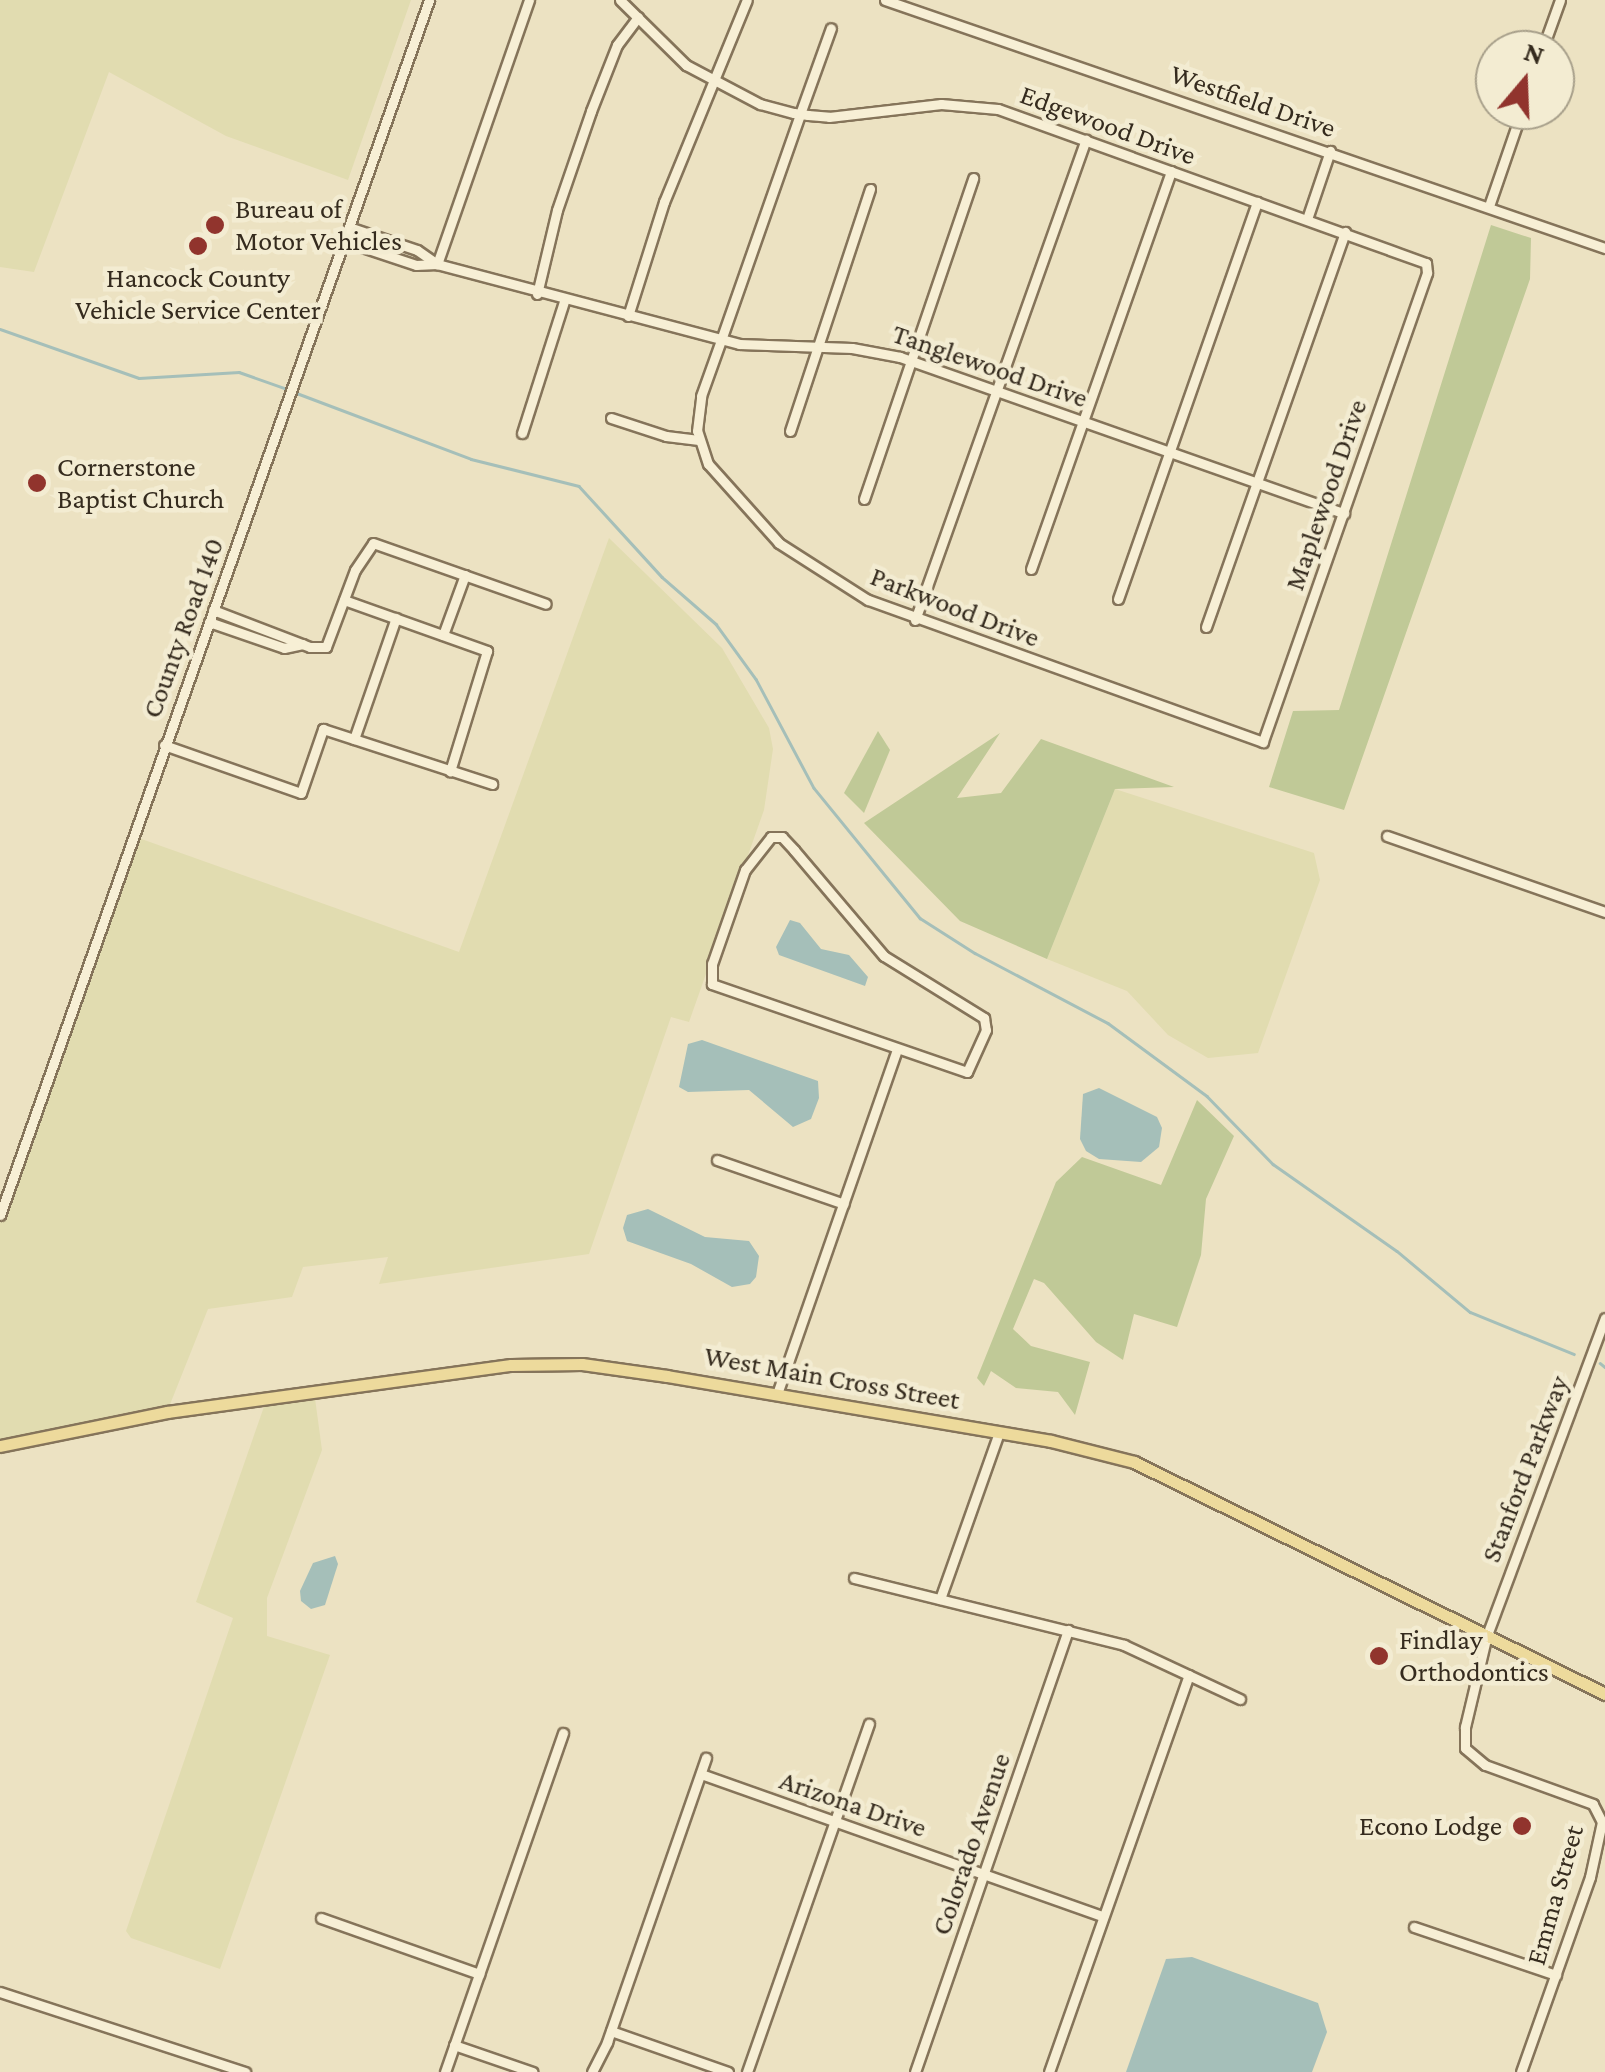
<!DOCTYPE html>
<html>
<head>
<meta charset="utf-8">
<style>
  body { margin:0 }
  #map { position:relative; width:1605px; height:2072px; overflow:hidden; background:#ece2c2; font-family:"Crimson Pro",serif }
  div>[style] { position:absolute }
  .farmland>* { inset:0; background:#e1dcb0 }
  .green>* { inset:0; background:#c0c997 }
  .water>* { inset:0; background:#a5bfb9 }
  .stream>* { height:2.5px; margin:-1.25px; padding:0 1.25px; transform-origin:1.25px; border-radius:1.25px; background:#a5bfb9 }
  .roads { filter:drop-shadow(2px 0 #85745a) drop-shadow(-2px 0 #85745a) drop-shadow(0 2px #85745a) drop-shadow(0 -2px #85745a) }
  .minor>* { height:9px; margin:-4.5px; padding:0 4.5px; transform-origin:4.5px; border-radius:4.5px; background:#f7efd5 }
  .major>* { height:11px; margin:-5.5px; padding:0 5.5px; transform-origin:5.5px; border-radius:5.5px; background:#edda9c }
  .dots>* { width:28px; height:28px; translate:-50% -50%; box-sizing:border-box; border:5px solid #f3ecd2; border-radius:50% }
  span { translate:-50% -50%; white-space:nowrap; text-align:center; line-height:1.15; -webkit-text-stroke:9px #f3ecd2; paint-order:stroke }
  .street-label { font-size:28px; color:#352b1e }
  .poi-label { font-size:28px; color:#352b1e }
  .left { translate:0 -50%; text-align:left }
  .right { translate:-100% -50%; text-align:right }
  .north { position:absolute; left:1475px; top:30px; width:100px; height:100px; box-sizing:border-box; background:#f3ecd2; border:2px solid #a79f8a; border-radius:50%; rotate:19deg; font-size:28px; font-weight:700; line-height:40px; text-align:center; color:#352b1e }
  .north::after { content:''; display:block; margin:auto; width:35px; height:45px; background:#91342d; clip-path:polygon(50% 0,100% 100%,50% 72%,0 100%) }
</style>
</head>
<body>
<div id="map">
  <div class="farmland">
    <div style="clip-path:polygon(0 0,411px 0,348px 180px,226px 136px,109px 72px,34px 272px,0 267px)"></div>
    <div style="clip-path:polygon(609px 538px,722px 648px,769px 728px,773px 749px,764px 810px,689px 1022px,671px 1017px,589px 1254px,379px 1284px,388px 1257px,303px 1267px,292px 1297px,208px 1309px,167px 1412px,0 1446px,0 1217px,133px 836px,459px 952px)"></div>
    <div style="clip-path:polygon(1115px 789px,1314px 853px,1320px 880px,1258px 1053px,1208px 1058px,1168px 1035px,1127px 991px,1047px 959px)"></div>
    <div style="clip-path:polygon(314px 1391px,322px 1450px,267px 1598px,267px 1636px,330px 1655px,220px 1969px,131px 1938px,126px 1931px,233px 1618px,196px 1602px,267px 1398px)"></div>
  </div>
  <div class="green">
    <div style="clip-path:polygon(1491px 225px,1531px 238px,1530px 279px,1344px 810px,1269px 787px,1293px 711px,1339px 710px)"></div>
    <div style="clip-path:polygon(878px 731px,890px 750px,864px 813px,844px 793px)"></div>
    <div style="clip-path:polygon(1000px 733px,957px 798px,1001px 793px,1041px 739px,1174px 787px,1115px 789px,1047px 959px,960px 921px,864px 823px)"></div>
    <div style="clip-path:polygon(1197px 1100px,1234px 1136px,1206px 1199px,1201px 1255px,1177px 1327px,1134px 1314px,1123px 1360px,1096px 1342px,1044px 1283px,1034px 1279px,1013px 1329px,1031px 1346px,1090px 1362px,1075px 1415px,1058px 1392px,1016px 1388px,991px 1371px,984px 1386px,977px 1378px,1056px 1182px,1082px 1157px,1161px 1185px)"></div>
  </div>
  <div class="water">
    <div style="clip-path:polygon(790px 920px,800px 923px,821px 949px,849px 955px,868px 977px,865px 986px,779px 955px,776px 947px)"></div>
    <div style="clip-path:polygon(702px 1040px,818px 1081px,819px 1098px,811px 1119px,793px 1127px,749px 1090px,688px 1092px,679px 1087px,688px 1044px)"></div>
    <div style="clip-path:polygon(1099px 1088px,1157px 1117px,1162px 1128px,1159px 1147px,1141px 1162px,1099px 1159px,1086px 1151px,1080px 1139px,1083px 1094px)"></div>
    <div style="clip-path:polygon(648px 1209px,705px 1237px,749px 1241px,759px 1256px,756px 1277px,750px 1284px,732px 1287px,691px 1264px,627px 1241px,623px 1228px,627px 1215px)"></div>
    <div style="clip-path:polygon(335px 1556px,338px 1564px,325px 1605px,311px 1609px,301px 1601px,300px 1591px,313px 1563px)"></div>
    <div style="clip-path:polygon(1192px 1957px,1318px 2003px,1327px 2032px,1312px 2072px,1126px 2072px,1166px 1959px)"></div>
  </div>
  <div class="stream">
    <div style="left:0;top:329px;width:147px;rotate:19.4deg"></div>
    <div style="left:139px;top:378px;width:100px;rotate:-3.4deg"></div>
    <div style="left:239px;top:372px;width:51px;rotate:19.5deg"></div>
    <div style="left:294px;top:392px;width:189px;rotate:20.7deg"></div>
    <div style="left:471px;top:459px;width:111px;rotate:14deg"></div>
    <div style="left:579px;top:486px;width:123px;rotate:47.6deg"></div>
    <div style="left:662px;top:577px;width:72px;rotate:41deg"></div>
    <div style="left:716px;top:624px;width:68px;rotate:54deg"></div>
    <div style="left:756px;top:679px;width:123px;rotate:62deg"></div>
    <div style="left:814px;top:788px;width:168px;rotate:50.8deg"></div>
    <div style="left:920px;top:918px;width:65px;rotate:32.5deg"></div>
    <div style="left:975px;top:953px;width:150px;rotate:27.8deg"></div>
    <div style="left:1108px;top:1023px;width:123px;rotate:36.4deg"></div>
    <div style="left:1207px;top:1096px;width:95px;rotate:45.9deg"></div>
    <div style="left:1273px;top:1164px;width:151px;rotate:35.1deg"></div>
    <div style="left:1397px;top:1251px;width:95px;rotate:39.9deg"></div>
    <div style="left:1470px;top:1312px;width:112px;rotate:22deg"></div>
    <div style="left:1600px;top:1363px;width:6px;rotate:39deg"></div>
  </div>
  <div class="roads">
    <div class="minor">
      <div style="left:529px;top:0;width:280px;rotate:109.2deg"></div>
      <div style="left:437px;top:264px;width:312px;rotate:14.8deg"></div>
      <div style="left:739px;top:344px;width:113px;rotate:2deg"></div>
      <div style="left:852px;top:348px;width:49px;rotate:10.6deg"></div>
      <div style="left:900px;top:357px;width:471px;rotate:19.4deg"></div>
      <div style="left:620px;top:0;width:93px;rotate:44.6deg"></div>
      <div style="left:686px;top:65px;width:84px;rotate:27.8deg"></div>
      <div style="left:760px;top:104px;width:35px;rotate:15deg"></div>
      <div style="left:794px;top:113px;width:6px;rotate:9deg"></div>
      <div style="left:800px;top:114px;width:8px;rotate:7deg"></div>
      <div style="left:808px;top:115px;width:21px;rotate:5deg"></div>
      <div style="left:829px;top:117px;width:113px;rotate:-6.6deg"></div>
      <div style="left:941px;top:104px;width:57px;rotate:5deg"></div>
      <div style="left:998px;top:109px;width:455px;rotate:19.8deg"></div>
      <div style="left:1426px;top:263px;width:10px;rotate:84deg"></div>
      <div style="left:1427px;top:273px;width:497px;rotate:109.3deg"></div>
      <div style="left:1263px;top:742px;width:420px;rotate:-160.2deg"></div>
      <div style="left:868px;top:600px;width:106px;rotate:-147.4deg"></div>
      <div style="left:779px;top:543px;width:106px;rotate:-131.9deg"></div>
      <div style="left:708px;top:464px;width:35px;rotate:-108deg"></div>
      <div style="left:697px;top:431px;width:35px;rotate:-83deg"></div>
      <div style="left:701px;top:396px;width:59px;rotate:-70.3deg"></div>
      <div style="left:721px;top:340px;width:239px;rotate:-70.7deg"></div>
      <div style="left:800px;top:114px;width:91px;rotate:-70.2deg"></div>
      <div style="left:885px;top:0;width:762px;rotate:19.01deg"></div>
      <div style="left:1542px;top:50px;width:53px;rotate:-70.2deg"></div>
      <div style="left:1489px;top:206px;width:102px;rotate:-71deg"></div>
      <div style="left:1307px;top:219px;width:72px;rotate:-71.3deg"></div>
      <div style="left:344px;top:241px;width:76px;rotate:18.4deg"></div>
      <div style="left:416px;top:265px;width:21px;rotate:-3deg"></div>
      <div style="left:437px;top:264px;width:24px;rotate:-145deg"></div>
      <div style="left:417px;top:250px;width:72px;rotate:-161.3deg"></div>
      <div style="left:537px;top:294px;width:86px;rotate:-76.6deg"></div>
      <div style="left:557px;top:210px;width:105px;rotate:-71deg"></div>
      <div style="left:591px;top:111px;width:71px;rotate:-68.5deg"></div>
      <div style="left:617px;top:45px;width:35px;rotate:-53deg"></div>
      <div style="left:628px;top:316px;width:120px;rotate:-72.5deg"></div>
      <div style="left:664px;top:202px;width:218px;rotate:-67.7deg"></div>
      <div style="left:611px;top:418px;width:58px;rotate:18.1deg"></div>
      <div style="left:666px;top:436px;width:33px;rotate:7deg"></div>
      <div style="left:790px;top:431px;width:255px;rotate:-71.7deg"></div>
      <div style="left:522px;top:433px;width:139px;rotate:-72.3deg"></div>
      <div style="left:864px;top:499px;width:339px;rotate:-71.2deg"></div>
      <div style="left:1031px;top:569px;width:422px;rotate:-70.6deg"></div>
      <div style="left:1118px;top:599px;width:421px;rotate:-70.7deg"></div>
      <div style="left:344px;top:600px;width:152px;rotate:19.6deg"></div>
      <div style="left:487px;top:651px;width:126px;rotate:107.1deg"></div>
      <div style="left:213px;top:610px;width:104px;rotate:20.9deg"></div>
      <div style="left:310px;top:647px;width:16px"></div>
      <div style="left:326px;top:647px;width:82px;rotate:-69.4deg"></div>
      <div style="left:355px;top:570px;width:32px;rotate:-56deg"></div>
      <div style="left:373px;top:543px;width:183px;rotate:19.4deg"></div>
      <div style="left:915px;top:620px;width:510px;rotate:-70.43deg"></div>
      <div style="left:209px;top:622px;width:79px;rotate:19.1deg"></div>
      <div style="left:284px;top:648px;width:19px;rotate:-12deg"></div>
      <div style="left:1206px;top:627px;width:419px;rotate:-70.6deg"></div>
      <div style="left:443px;top:635px;width:64px;rotate:-69.9deg"></div>
      <div style="left:354px;top:739px;width:128px;rotate:-70.9deg"></div>
      <div style="left:164px;top:745px;width:145px;rotate:19.3deg"></div>
      <div style="left:301px;top:793px;width:68px;rotate:-71deg"></div>
      <div style="left:323px;top:729px;width:178px;rotate:18deg"></div>
      <div style="left:1387px;top:836px;width:231px;rotate:19.2deg"></div>
      <div style="left:771px;top:837px;width:11px"></div>
      <div style="left:782px;top:837px;width:18px;rotate:47deg"></div>
      <div style="left:794px;top:850px;width:139px;rotate:49.7deg"></div>
      <div style="left:884px;top:956px;width:118px;rotate:31.8deg"></div>
      <div style="left:984px;top:1018px;width:12px;rotate:81deg"></div>
      <div style="left:986px;top:1030px;width:46px;rotate:114.3deg"></div>
      <div style="left:967px;top:1072px;width:270px;rotate:-161deg"></div>
      <div style="left:712px;top:984px;width:20px;rotate:-90deg"></div>
      <div style="left:712px;top:964px;width:100px;rotate:-70.7deg"></div>
      <div style="left:745px;top:870px;width:42px;rotate:-51.8deg"></div>
      <div style="left:717px;top:1160px;width:134px;rotate:19.1deg"></div>
      <div style="left:0;top:1215px;width:1289px;rotate:-70.55deg"></div>
      <div style="left:777px;top:1394px;width:365px;rotate:-70.8deg"></div>
      <div style="left:854px;top:1578px;width:278px;rotate:13.9deg"></div>
      <div style="left:1124px;top:1645px;width:128px;rotate:25deg"></div>
      <div style="left:940px;top:1599px;width:177px;rotate:-70.5deg"></div>
      <div style="left:701px;top:1774px;width:426px;rotate:19.5deg"></div>
      <div style="left:321px;top:1918px;width:168px;rotate:19.5deg"></div>
      <div style="left:1414px;top:1927px;width:150px;rotate:18.7deg"></div>
      <div style="left:0;top:1992px;width:258px;rotate:18.1deg"></div>
      <div style="left:611px;top:2031px;width:124px;rotate:19.3deg"></div>
      <div style="left:454px;top:2045px;width:83px;rotate:18.9deg"></div>
      <div style="left:445px;top:2072px;width:359px;rotate:-70.8deg"></div>
      <div style="left:592px;top:2072px;width:34px;rotate:-63deg"></div>
      <div style="left:607px;top:2042px;width:301px;rotate:-70.8deg"></div>
      <div style="left:747px;top:2072px;width:369px;rotate:-70.7deg"></div>
      <div style="left:915px;top:2072px;width:468px;rotate:-70.9deg"></div>
      <div style="left:1049px;top:2072px;width:421px;rotate:-70.6deg"></div>
      <div style="left:1521px;top:2072px;width:207px;rotate:-70.5deg"></div>
      <div style="left:1590px;top:1877px;width:56px;rotate:-77.7deg"></div>
      <div style="left:1602px;top:1822px;width:20px;rotate:-117deg"></div>
      <div style="left:1593px;top:1804px;width:115px;rotate:-160.1deg"></div>
      <div style="left:1485px;top:1765px;width:26px;rotate:-140deg"></div>
      <div style="left:1465px;top:1748px;width:21px;rotate:-90deg"></div>
      <div style="left:1465px;top:1727px;width:95px;rotate:-76.6deg"></div>
      <div style="left:1487px;top:1635px;width:338px;rotate:-69.6deg"></div>
    </div>
    <div class="major">
      <div style="left:0;top:1446px;width:170px;rotate:-11.5deg"></div>
      <div style="left:167px;top:1412px;width:347px;rotate:-7.8deg"></div>
      <div style="left:511px;top:1365px;width:71px;rotate:-0.8deg"></div>
      <div style="left:582px;top:1364px;width:86px;rotate:8deg"></div>
      <div style="left:667px;top:1376px;width:389px;rotate:9.6deg"></div>
      <div style="left:1051px;top:1441px;width:86px;rotate:14.2deg"></div>
      <div style="left:1134px;top:1462px;width:525px;rotate:26.22deg"></div>
    </div>
  </div>
  <div class="dots">
    <div style="left:215px;top:225px;background:#91342d"></div>
    <div style="left:198px;top:246px;background:#91342d"></div>
    <div style="left:37px;top:483px;background:#91342d"></div>
    <div style="left:1379px;top:1656px;background:#91342d"></div>
    <div style="left:1522px;top:1826px;background:#91342d"></div>
  </div>
  <div class="street-label">
    <span style="left:1253px;top:101px;rotate:19deg">Westfield Drive</span>
    <span style="left:1108px;top:125px;rotate:20deg">Edgewood Drive</span>
    <span style="left:990px;top:366px;rotate:19deg">Tanglewood Drive</span>
    <span style="left:1326px;top:495px;rotate:-71deg">Maplewood Drive</span>
    <span style="left:955px;top:607px;rotate:21deg">Parkwood Drive</span>
    <span style="left:183px;top:628px;rotate:-70deg">County Road 140</span>
    <span style="left:832px;top:1378px;rotate:10deg">West Main Cross Street</span>
    <span style="left:1525px;top:1469px;rotate:-69deg">Stanford Parkway</span>
    <span style="left:853px;top:1804px;rotate:19deg">Arizona Drive</span>
    <span style="left:971px;top:1844px;rotate:-71deg">Colorado Avenue</span>
    <span style="left:1555px;top:1895px;rotate:-74deg">Emma Street</span>
  </div>
  <div class="poi-label">
    <span class="left" style="left:235px;top:225px">Bureau of<br>Motor Vehicles</span>
    <span style="left:198px;top:294px">Hancock County<br>Vehicle Service Center</span>
    <span class="left" style="left:57px;top:483px">Cornerstone<br>Baptist Church</span>
    <span class="left" style="left:1399px;top:1656px">Findlay<br>Orthodontics</span>
    <span class="right" style="left:1502px;top:1826px">Econo Lodge</span>
  </div>
  <div class="north">N</div>
</div>
</body>
</html>
